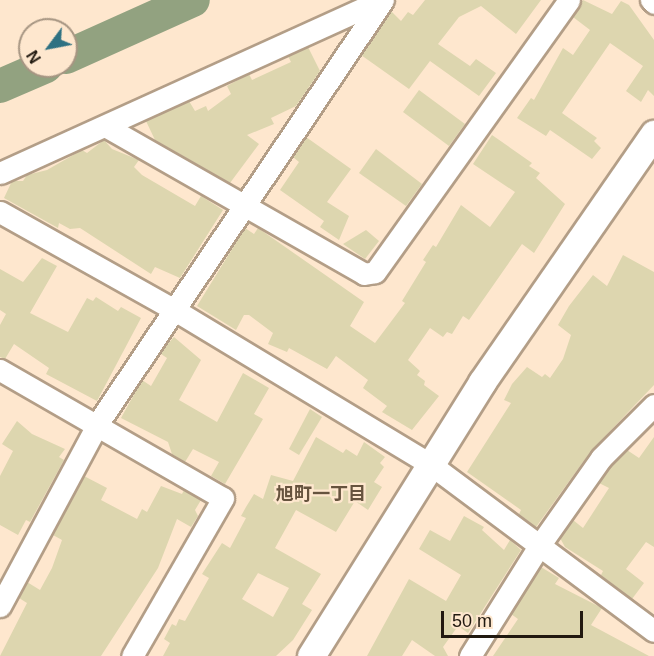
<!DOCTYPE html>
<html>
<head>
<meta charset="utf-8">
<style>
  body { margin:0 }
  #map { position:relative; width:654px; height:656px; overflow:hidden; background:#fee7ce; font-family:Helvetica,"Noto Sans JP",sans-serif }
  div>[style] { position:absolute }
  .river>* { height:34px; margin:-17px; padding:0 17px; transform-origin:17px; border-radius:17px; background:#92a280 }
  .building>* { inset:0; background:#ddd6af }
  .roads { filter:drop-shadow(2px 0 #b39e87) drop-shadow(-2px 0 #b39e87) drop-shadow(0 2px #b39e87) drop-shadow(0 -2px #b39e87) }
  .minor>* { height:21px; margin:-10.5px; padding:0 10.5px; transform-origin:10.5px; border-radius:10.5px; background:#fff }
  .tertiary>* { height:27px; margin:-13.5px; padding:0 13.5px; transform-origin:13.5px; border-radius:13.5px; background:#fff }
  span { translate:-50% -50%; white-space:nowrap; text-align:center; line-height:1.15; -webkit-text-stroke:4.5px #fee7ce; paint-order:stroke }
  .neighbourhood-label { font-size:18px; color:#66533e; font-weight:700 }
  .north { position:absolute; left:18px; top:18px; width:60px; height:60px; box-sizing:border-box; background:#fee7ce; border:2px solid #a69582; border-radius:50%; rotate:238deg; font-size:16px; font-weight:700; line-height:24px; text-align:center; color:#211910 }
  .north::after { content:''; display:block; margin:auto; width:21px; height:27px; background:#2e7182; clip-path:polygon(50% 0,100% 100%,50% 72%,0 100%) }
  .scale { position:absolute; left:441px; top:611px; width:142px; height:27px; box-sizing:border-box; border:3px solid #211910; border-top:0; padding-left:8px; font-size:18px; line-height:21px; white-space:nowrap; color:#211910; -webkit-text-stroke:4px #fee7ce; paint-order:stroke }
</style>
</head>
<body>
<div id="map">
  <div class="river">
    <div style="left:66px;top:57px;width:139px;rotate:-24.2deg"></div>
    <div style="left:0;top:86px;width:50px;rotate:-23.5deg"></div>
  </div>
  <div class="building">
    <div style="clip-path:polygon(425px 0,541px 0,516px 34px,481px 6px,459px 17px,438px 44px,470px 66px,476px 59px,496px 73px,479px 96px,430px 61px,409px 89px,361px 55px,391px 11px,401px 21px,408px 12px,413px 15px)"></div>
    <div style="clip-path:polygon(583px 0,612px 14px,621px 1px,629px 5px,654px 40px,654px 96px,648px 90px,641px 102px,626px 91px,643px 66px,610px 43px,562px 113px,597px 138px,594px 141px,601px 148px,592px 159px,550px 130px,546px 136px,517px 118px,531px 98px,534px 100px,563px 48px,573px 55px,590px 30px,573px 17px)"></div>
    <div style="clip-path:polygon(308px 47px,320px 71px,296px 106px,271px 118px,274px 124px,247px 135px,259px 144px,230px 183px,155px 140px,146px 121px,189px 101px,195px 111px,206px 106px,208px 111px,231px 94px,227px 86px,249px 74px,252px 80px,291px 62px,288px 56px)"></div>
    <div style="clip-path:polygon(419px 90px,465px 124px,449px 146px,403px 112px)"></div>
    <div style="clip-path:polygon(492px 135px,532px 163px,529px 166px,540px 173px,536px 178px,565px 204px,534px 253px,522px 244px,469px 320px,463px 316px,452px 334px,447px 332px,443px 337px,430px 328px,408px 360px,420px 371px,417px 375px,425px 381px,424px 385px,439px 396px,412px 430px,382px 412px,387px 406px,363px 388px,368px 380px,336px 356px,327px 369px,289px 348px,287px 352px,268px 344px,273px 333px,249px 315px,244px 315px,236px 330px,197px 306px,245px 228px,254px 234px,258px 228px,364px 302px,350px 326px,375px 343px,405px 303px,402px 301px,426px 262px,423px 260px,433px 245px,436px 247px,461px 205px,490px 227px,515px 192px,473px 164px)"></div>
    <div style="clip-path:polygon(306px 137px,351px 169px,327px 202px,349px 216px,339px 240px,320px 227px,324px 221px,280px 190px,299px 162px,293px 157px)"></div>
    <div style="clip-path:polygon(104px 140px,112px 149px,139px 160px,134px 167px,142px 175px,195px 206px,201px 196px,223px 210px,180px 278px,155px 267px,151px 274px,80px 228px,70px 229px,59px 223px,58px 228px,4px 198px,12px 181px,23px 181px,27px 175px,47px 170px,82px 150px,87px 153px)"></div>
    <div style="clip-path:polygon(376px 149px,422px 184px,406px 206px,359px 173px)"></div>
    <div style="clip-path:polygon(366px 230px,379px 241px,365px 259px,343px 244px)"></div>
    <div style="clip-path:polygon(623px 255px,654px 272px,654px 385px,591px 451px,536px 527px,519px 514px,521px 510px,467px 472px,511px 403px,504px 400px,512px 384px,527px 367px,542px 377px,545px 374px,550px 378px,563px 359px,571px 335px,558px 325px,569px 306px,593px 275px,607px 286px)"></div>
    <div style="clip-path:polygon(42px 258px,57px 266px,30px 313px,68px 332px,87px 298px,93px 301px,96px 297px,118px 311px,121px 307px,141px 318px,97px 401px,46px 374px,49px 368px,14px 344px,5px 359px,0 357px,0 325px,6px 314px,0 310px,0 269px,23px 282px)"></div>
    <div style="clip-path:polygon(174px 337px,201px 360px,179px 400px,217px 422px,243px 373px,269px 388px,254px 414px,263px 419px,225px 484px,211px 476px,219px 462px,193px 449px,185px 462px,172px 454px,168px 442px,121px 418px,142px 380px,151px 386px,167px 358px,161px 354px,165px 347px)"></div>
    <div style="clip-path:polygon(310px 409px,322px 417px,299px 455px,289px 449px)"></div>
    <div style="clip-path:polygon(17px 421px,32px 434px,65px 449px,59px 457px,64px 460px,30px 522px,26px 520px,18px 535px,0 525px,0 476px,13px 451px,2px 444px)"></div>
    <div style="clip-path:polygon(evenodd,316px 437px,343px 453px,346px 449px,357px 456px,364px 442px,385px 457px,380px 463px,384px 467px,374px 482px,382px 487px,368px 510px,355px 501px,336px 532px,296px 510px,275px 548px,321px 574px,302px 604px,312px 610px,293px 640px,276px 656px,163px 656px,170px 643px,164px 639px,172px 624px,176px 626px,179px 619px,185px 621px,209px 578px,202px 574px,222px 543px,230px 548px,246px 518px,241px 516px,246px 507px,254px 494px,263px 499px,271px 475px,293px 481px,316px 437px,258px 573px,289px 588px,273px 617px,242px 599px,258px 573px)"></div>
    <div style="clip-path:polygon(654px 437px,654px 547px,646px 542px,626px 569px,644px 583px,632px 599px,601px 575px,603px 571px,565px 547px,560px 538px,573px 520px,583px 528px,609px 488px,599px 483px,611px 466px,627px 450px,639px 458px)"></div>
    <div style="clip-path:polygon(84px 476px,107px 488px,101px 500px,137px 519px,142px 509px,147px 512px,161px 486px,182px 494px,184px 490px,201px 500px,195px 510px,198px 516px,191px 527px,177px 519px,158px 568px,101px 656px,0 656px,27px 603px,19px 598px,27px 582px,40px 590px,52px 568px,62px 540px,53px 535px)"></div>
    <div style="clip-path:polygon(464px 516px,484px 527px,482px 530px,504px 550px,510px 540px,521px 550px,468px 633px,458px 626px,443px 647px,448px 656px,435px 656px,412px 640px,402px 656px,367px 656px,409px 579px,446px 601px,461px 575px,419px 549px,430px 530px,450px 541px)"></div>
    <div style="clip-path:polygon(541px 567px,559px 578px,555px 584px,602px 608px,591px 625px,649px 656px,493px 656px,518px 619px,511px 614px)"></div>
  </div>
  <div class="roads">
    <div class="minor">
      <div style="left:651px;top:0;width:4px;rotate:45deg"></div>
      <div style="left:105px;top:126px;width:298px;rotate:29.7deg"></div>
      <div style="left:364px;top:274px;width:11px;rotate:-10deg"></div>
      <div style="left:375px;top:272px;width:334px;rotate:-54.5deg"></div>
      <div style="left:0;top:173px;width:418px;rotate:-24.4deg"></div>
      <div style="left:0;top:212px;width:198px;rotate:29.3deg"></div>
      <div style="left:173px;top:309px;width:300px;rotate:31.1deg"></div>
      <div style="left:430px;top:464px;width:279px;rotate:36.7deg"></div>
      <div style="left:0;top:370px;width:257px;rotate:29.9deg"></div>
      <div style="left:223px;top:498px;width:182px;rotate:119.9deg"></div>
      <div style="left:0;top:606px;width:208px;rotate:-61.8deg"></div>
      <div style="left:98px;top:423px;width:510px;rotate:-56.03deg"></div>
      <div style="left:470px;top:656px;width:130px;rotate:-57.9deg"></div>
      <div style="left:539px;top:546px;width:108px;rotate:-54.8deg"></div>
      <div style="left:601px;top:458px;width:75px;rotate:-45deg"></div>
    </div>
    <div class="tertiary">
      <div style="left:311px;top:656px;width:323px;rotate:-58deg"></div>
      <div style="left:482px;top:382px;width:302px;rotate:-55.3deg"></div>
    </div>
  </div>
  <div class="neighbourhood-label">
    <span style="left:321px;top:494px">旭町一丁目</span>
  </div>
  <div class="north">N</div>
  <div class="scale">50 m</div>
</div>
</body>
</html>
